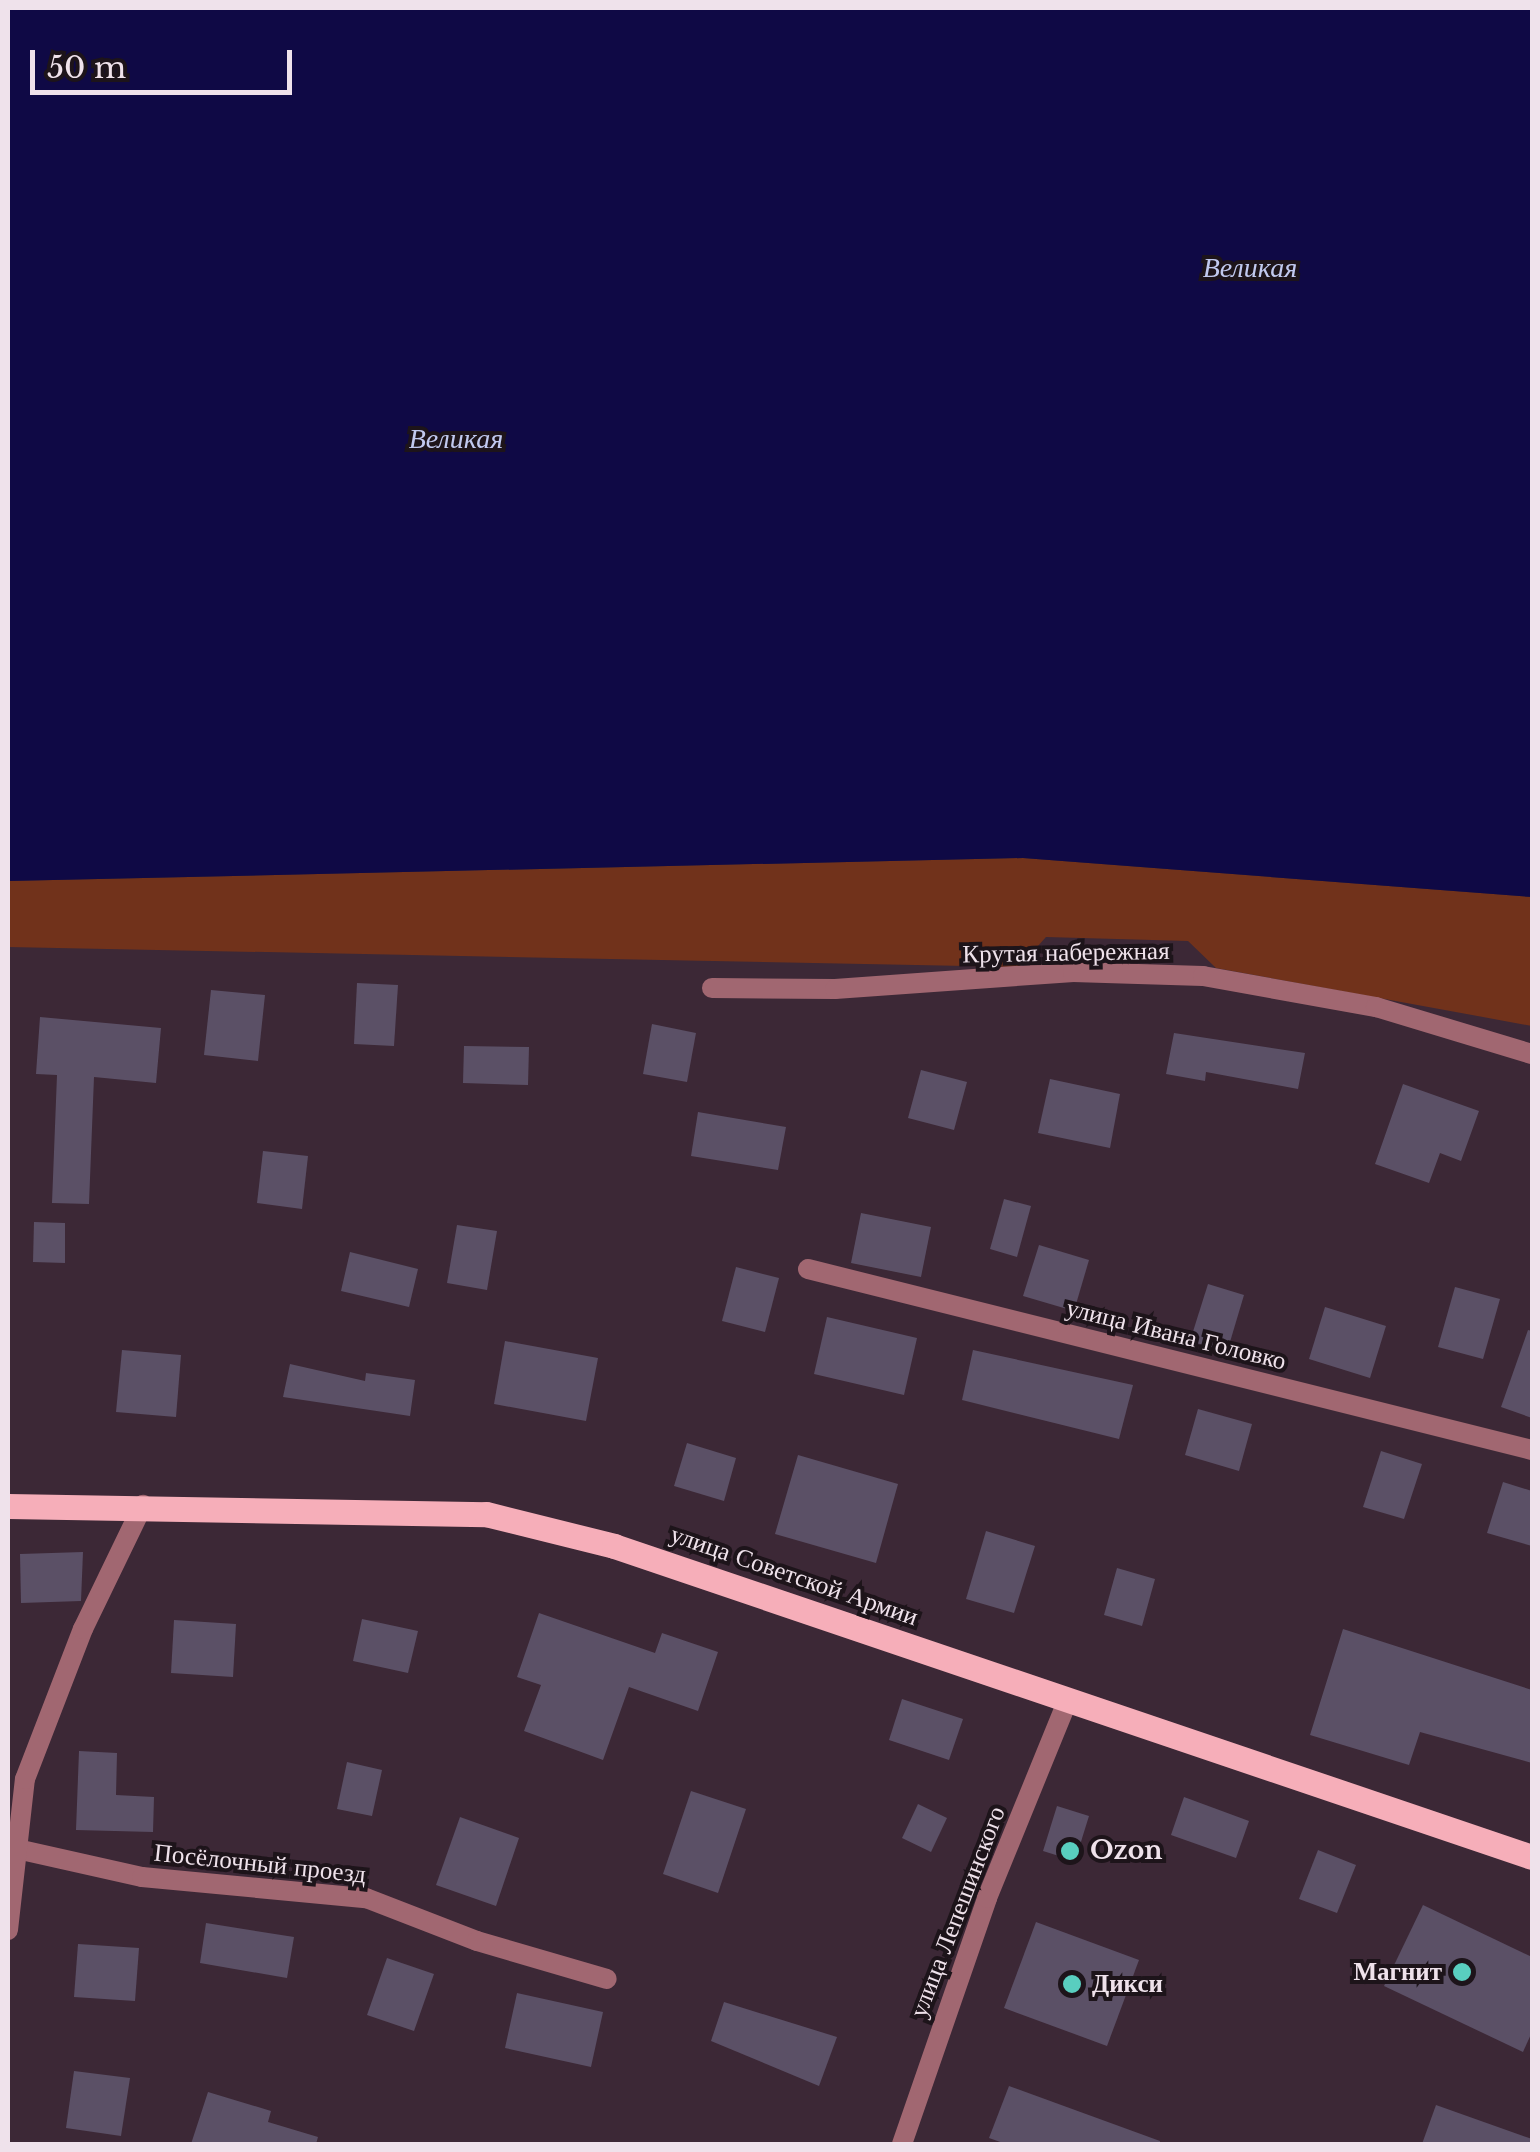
<!DOCTYPE html>
<html>
<head>
<meta charset="utf-8">
<style>
  body { margin:0 }
  #map { position:relative; width:1540px; height:2152px; overflow:hidden; background:#3c2836; font-family:"Libre Baskerville",serif }
  div>[style] { position:absolute }
  .green>* { inset:0; background:#71321b }
  .water>* { inset:0; background:#0f0945 }
  .building>* { inset:0; background:#5b5066 }
  .minor>* { height:20px; margin:-10px; padding:0 10px; transform-origin:10px; border-radius:10px; background:#a16771 }
  .primary>* { height:25px; margin:-12.5px; padding:0 12.5px; transform-origin:12.5px; border-radius:12.5px; background:#f6aeb9 }
  .dots>* { width:28px; height:28px; translate:-50% -50%; box-sizing:border-box; border:5px solid #1d141a; border-radius:50% }
  span { translate:-50% -50%; white-space:nowrap; text-align:center; line-height:1.15; -webkit-text-stroke:8px #1d141a; paint-order:stroke }
  .street-label { font-size:25px; color:#efe2eb }
  .poi-label { font-size:25px; color:#efe2eb; font-weight:700 }
  .left { translate:0 -50%; text-align:left }
  .right { translate:-100% -50%; text-align:right }
  .water-label { font-size:28px; color:#c1c9ef; font-style:italic }
  .frame { position:absolute; inset:0; border:10px solid #efe2eb; pointer-events:none }
  .scale { position:absolute; left:30px; top:50px; width:262px; height:45px; box-sizing:border-box; border:5px solid #efe2eb; border-top:0; padding-left:12px; font-size:30px; line-height:35px; white-space:nowrap; color:#efe2eb; -webkit-text-stroke:8px #1d141a; paint-order:stroke }
</style>
</head>
<body>
<div id="map">
  <div class="green">
    <div style="clip-path:polygon(1023px 858px,1532px 897px,1532px 1026px,1216px 968px,1188px 941px,1046px 937px,1019px 967px,8px 947px,8px 881px)"></div>
  </div>
  <div class="water">
    <div style="clip-path:polygon(8px 8px,1532px 8px,1532px 897px,1023px 858px,8px 881px)"></div>
  </div>
  <div class="building">
    <div style="clip-path:polygon(357px 983px,398px 985px,394px 1046px,354px 1044px)"></div>
    <div style="clip-path:polygon(211px 990px,265px 995px,258px 1061px,204px 1055px)"></div>
    <div style="clip-path:polygon(40px 1017px,161px 1028px,156px 1083px,94px 1077px,89px 1204px,52px 1203px,57px 1075px,36px 1074px)"></div>
    <div style="clip-path:polygon(652px 1024px,696px 1033px,687px 1082px,643px 1074px)"></div>
    <div style="clip-path:polygon(1174px 1033px,1305px 1053px,1298px 1089px,1206px 1072px,1205px 1081px,1166px 1074px)"></div>
    <div style="clip-path:polygon(464px 1046px,529px 1047px,528px 1085px,463px 1083px)"></div>
    <div style="clip-path:polygon(921px 1070px,967px 1082px,954px 1130px,908px 1118px)"></div>
    <div style="clip-path:polygon(1050px 1079px,1120px 1094px,1110px 1148px,1038px 1133px)"></div>
    <div style="clip-path:polygon(1403px 1084px,1479px 1111px,1461px 1161px,1440px 1153px,1429px 1183px,1375px 1164px)"></div>
    <div style="clip-path:polygon(698px 1112px,786px 1127px,778px 1170px,691px 1156px)"></div>
    <div style="clip-path:polygon(263px 1151px,308px 1156px,302px 1209px,257px 1203px)"></div>
    <div style="clip-path:polygon(1004px 1199px,1031px 1206px,1017px 1257px,990px 1249px)"></div>
    <div style="clip-path:polygon(861px 1213px,931px 1227px,921px 1277px,851px 1263px)"></div>
    <div style="clip-path:polygon(34px 1222px,65px 1223px,65px 1263px,33px 1262px)"></div>
    <div style="clip-path:polygon(457px 1225px,497px 1231px,487px 1290px,447px 1283px)"></div>
    <div style="clip-path:polygon(1039px 1245px,1089px 1260px,1074px 1311px,1023px 1296px)"></div>
    <div style="clip-path:polygon(350px 1252px,418px 1269px,409px 1307px,341px 1291px)"></div>
    <div style="clip-path:polygon(736px 1267px,779px 1278px,765px 1332px,722px 1321px)"></div>
    <div style="clip-path:polygon(1208px 1284px,1244px 1295px,1227px 1352px,1190px 1341px)"></div>
    <div style="clip-path:polygon(1455px 1287px,1500px 1299px,1483px 1359px,1438px 1347px)"></div>
    <div style="clip-path:polygon(1325px 1307px,1386px 1326px,1370px 1378px,1309px 1359px)"></div>
    <div style="clip-path:polygon(827px 1317px,917px 1338px,904px 1395px,814px 1374px)"></div>
    <div style="clip-path:polygon(1528px 1330px,1532px 1331px,1532px 1418px,1501px 1407px)"></div>
    <div style="clip-path:polygon(505px 1341px,598px 1358px,586px 1421px,494px 1404px)"></div>
    <div style="clip-path:polygon(122px 1350px,181px 1355px,176px 1417px,116px 1412px)"></div>
    <div style="clip-path:polygon(973px 1350px,1133px 1385px,1119px 1439px,962px 1400px)"></div>
    <div style="clip-path:polygon(290px 1364px,365px 1381px,366px 1373px,415px 1380px,410px 1416px,283px 1397px)"></div>
    <div style="clip-path:polygon(1198px 1409px,1252px 1424px,1239px 1471px,1185px 1455px)"></div>
    <div style="clip-path:polygon(687px 1443px,736px 1458px,724px 1501px,674px 1486px)"></div>
    <div style="clip-path:polygon(1381px 1451px,1422px 1464px,1404px 1519px,1363px 1507px)"></div>
    <div style="clip-path:polygon(798px 1455px,898px 1484px,876px 1563px,775px 1534px)"></div>
    <div style="clip-path:polygon(1503px 1482px,1532px 1491px,1532px 1546px,1487px 1533px)"></div>
    <div style="clip-path:polygon(986px 1531px,1035px 1546px,1014px 1613px,966px 1599px)"></div>
    <div style="clip-path:polygon(83px 1552px,81px 1601px,21px 1603px,20px 1554px)"></div>
    <div style="clip-path:polygon(1117px 1568px,1155px 1579px,1142px 1626px,1104px 1615px)"></div>
    <div style="clip-path:polygon(539px 1613px,655px 1653px,662px 1633px,718px 1652px,698px 1711px,629px 1687px,603px 1760px,524px 1731px,541px 1685px,517px 1677px)"></div>
    <div style="clip-path:polygon(362px 1619px,418px 1631px,408px 1673px,353px 1661px)"></div>
    <div style="clip-path:polygon(174px 1620px,236px 1624px,233px 1677px,171px 1673px)"></div>
    <div style="clip-path:polygon(1343px 1629px,1532px 1690px,1532px 1763px,1420px 1732px,1409px 1765px,1310px 1735px)"></div>
    <div style="clip-path:polygon(902px 1699px,963px 1719px,949px 1760px,889px 1740px)"></div>
    <div style="clip-path:polygon(79px 1751px,117px 1753px,116px 1795px,154px 1797px,153px 1832px,76px 1830px)"></div>
    <div style="clip-path:polygon(347px 1762px,382px 1770px,372px 1816px,337px 1809px)"></div>
    <div style="clip-path:polygon(691px 1791px,746px 1809px,718px 1893px,663px 1874px)"></div>
    <div style="clip-path:polygon(1184px 1797px,1249px 1821px,1236px 1858px,1171px 1835px)"></div>
    <div style="clip-path:polygon(918px 1804px,947px 1818px,931px 1852px,902px 1838px)"></div>
    <div style="clip-path:polygon(1057px 1806px,1089px 1816px,1075px 1861px,1043px 1851px)"></div>
    <div style="clip-path:polygon(460px 1817px,519px 1838px,496px 1906px,436px 1885px)"></div>
    <div style="clip-path:polygon(1318px 1850px,1356px 1865px,1337px 1913px,1299px 1899px)"></div>
    <div style="clip-path:polygon(1423px 1905px,1532px 1957px,1532px 2032px,1523px 2052px,1384px 1986px)"></div>
    <div style="clip-path:polygon(1036px 1922px,1139px 1960px,1107px 2046px,1004px 2008px)"></div>
    <div style="clip-path:polygon(206px 1923px,294px 1937px,287px 1978px,200px 1963px)"></div>
    <div style="clip-path:polygon(78px 1944px,139px 1948px,135px 2001px,74px 1997px)"></div>
    <div style="clip-path:polygon(387px 1958px,434px 1974px,414px 2031px,367px 2015px)"></div>
    <div style="clip-path:polygon(517px 1993px,603px 2012px,591px 2067px,505px 2048px)"></div>
    <div style="clip-path:polygon(724px 2002px,837px 2037px,819px 2086px,711px 2041px)"></div>
    <div style="clip-path:polygon(74px 2071px,130px 2078px,121px 2136px,66px 2128px)"></div>
    <div style="clip-path:polygon(1009px 2086px,1160px 2141px,1160px 2144px,1006px 2144px,989px 2138px)"></div>
    <div style="clip-path:polygon(208px 2092px,271px 2111px,268px 2122px,318px 2137px,316px 2144px,191px 2144px)"></div>
    <div style="clip-path:polygon(1436px 2105px,1532px 2139px,1532px 2144px,1422px 2144px)"></div>
  </div>
  <div class="minor">
    <div style="left:712px;top:988px;width:123px;rotate:0.5deg"></div>
    <div style="left:835px;top:989px;width:239px;rotate:-4.1deg"></div>
    <div style="left:1073px;top:972px;width:130px;rotate:1.8deg"></div>
    <div style="left:1203px;top:976px;width:176px;rotate:10.2deg"></div>
    <div style="left:1376px;top:1007px;width:163px;rotate:16.8deg"></div>
    <div style="left:808px;top:1269px;width:746px;rotate:14.04deg"></div>
    <div style="left:17px;top:1849px;width:128px;rotate:12.6deg"></div>
    <div style="left:142px;top:1877px;width:225px;rotate:5.4deg"></div>
    <div style="left:366px;top:1898px;width:119px;rotate:21.2deg"></div>
    <div style="left:477px;top:1941px;width:135px;rotate:16.3deg"></div>
    <div style="left:8px;top:1930px;width:152px;rotate:-83.6deg"></div>
    <div style="left:25px;top:1779px;width:161px;rotate:-68.9deg"></div>
    <div style="left:83px;top:1629px;width:138px;rotate:-64.2deg"></div>
    <div style="left:902px;top:2144px;width:260px;rotate:-70.9deg"></div>
    <div style="left:987px;top:1898px;width:214px;rotate:-67.8deg"></div>
  </div>
  <div class="primary">
    <div style="left:8px;top:1506px;width:478px;rotate:1deg"></div>
    <div style="left:486px;top:1514px;width:132px;rotate:14deg"></div>
    <div style="left:614px;top:1546px;width:969px;rotate:18.72deg"></div>
  </div>
  <div class="dots">
    <div style="left:1070px;top:1851px;background:#59cebf"></div>
    <div style="left:1462px;top:1972px;background:#59cebf"></div>
    <div style="left:1072px;top:1984px;background:#59cebf"></div>
  </div>
  <div class="street-label">
    <span style="left:1066px;top:953px;rotate:-1deg">Крутая набережная</span>
    <span style="left:1176px;top:1335px;rotate:14deg">улица Ивана Головко</span>
    <span style="left:794px;top:1576px;rotate:19deg">улица Советской Армии</span>
    <span style="left:260px;top:1864px;rotate:6deg">Посёлочный проезд</span>
    <span style="left:958px;top:1912px;rotate:-69deg">улица Лепешинского</span>
  </div>
  <div class="poi-label">
    <span class="left" style="left:1090px;top:1851px">Ozon</span>
    <span class="right" style="left:1442px;top:1972px">Магнит</span>
    <span class="left" style="left:1092px;top:1984px">Дикси</span>
  </div>
  <div class="water-label">
    <span style="left:1250px;top:268px">Великая</span>
    <span style="left:456px;top:439px">Великая</span>
  </div>
  <div class="frame"></div>
  <div class="scale">50 m</div>
</div>
</body>
</html>
